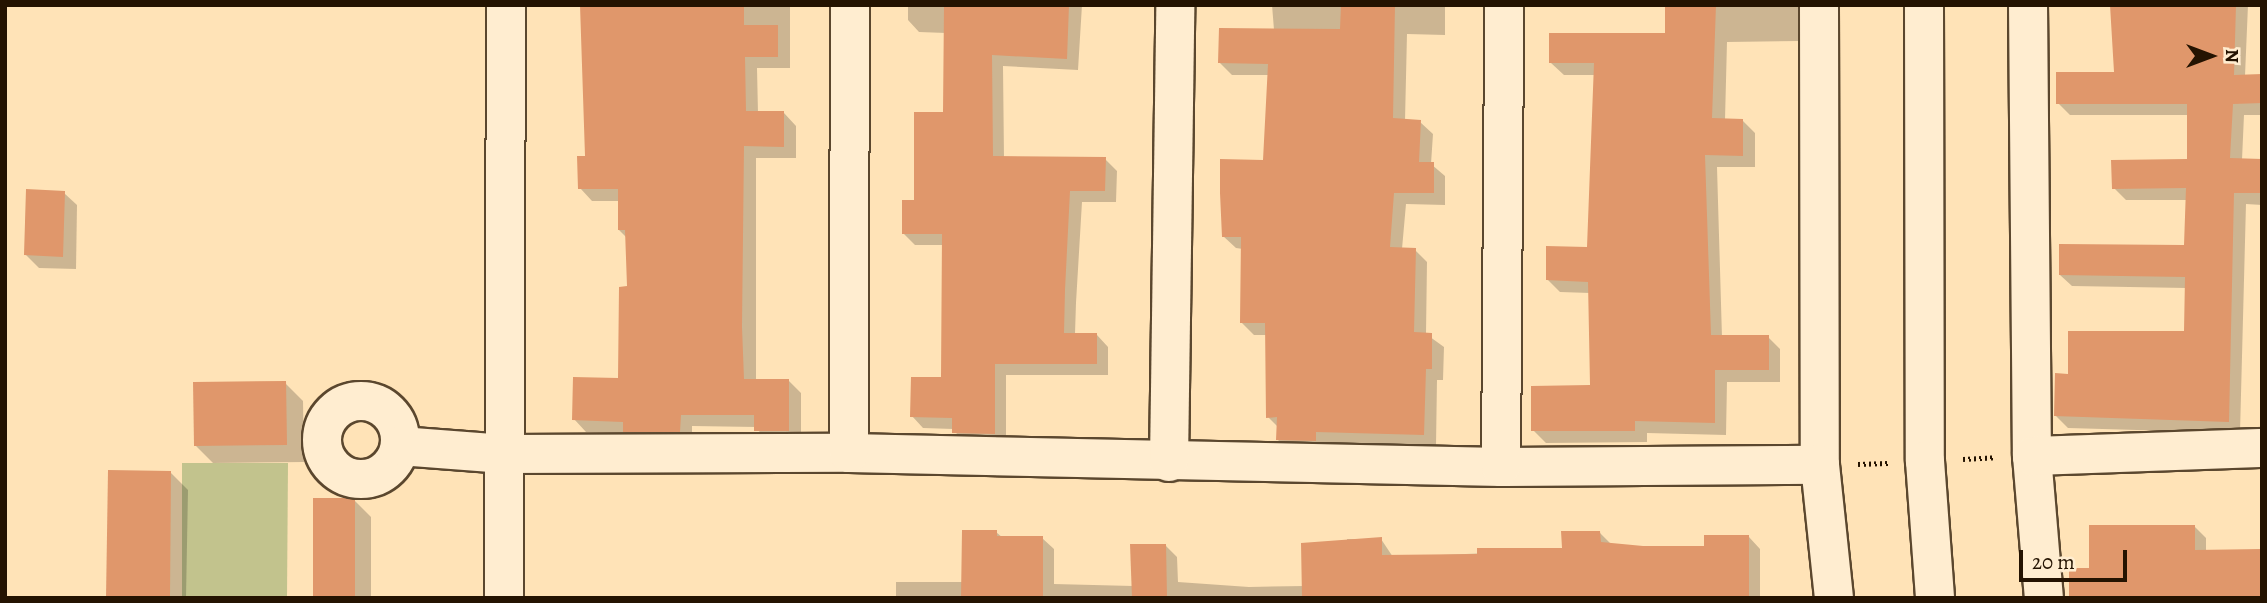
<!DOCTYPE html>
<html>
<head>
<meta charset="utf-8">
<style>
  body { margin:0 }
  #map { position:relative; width:2267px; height:603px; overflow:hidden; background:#ffe3b7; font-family:Alegreya,serif }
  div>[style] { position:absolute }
  .green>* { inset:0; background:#c2c38d }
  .shadow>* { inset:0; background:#0003 }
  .building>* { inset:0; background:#e0976b }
  .path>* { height:4.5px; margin-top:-2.25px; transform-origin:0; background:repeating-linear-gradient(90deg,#241301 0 2px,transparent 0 5.5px) }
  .roads { filter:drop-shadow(2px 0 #5b472e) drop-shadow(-2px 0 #5b472e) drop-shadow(0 2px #5b472e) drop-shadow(0 -2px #5b472e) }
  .minor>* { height:38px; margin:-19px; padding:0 19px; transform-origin:19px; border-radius:19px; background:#ffedd0 }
  .minor>.ring { margin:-19px; padding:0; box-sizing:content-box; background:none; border:38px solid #ffedd0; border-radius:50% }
  span { translate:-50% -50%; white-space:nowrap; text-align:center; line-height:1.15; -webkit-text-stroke:7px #ffedd0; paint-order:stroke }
  .frame { position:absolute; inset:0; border:7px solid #241301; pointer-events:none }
  .north { position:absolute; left:2176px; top:21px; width:70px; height:70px; -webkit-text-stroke:5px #ffedd0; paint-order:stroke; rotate:90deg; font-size:19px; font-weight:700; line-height:28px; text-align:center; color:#241301 }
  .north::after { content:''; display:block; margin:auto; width:24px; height:32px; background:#241301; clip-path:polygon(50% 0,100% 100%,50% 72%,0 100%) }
  .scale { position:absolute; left:2019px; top:550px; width:108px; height:32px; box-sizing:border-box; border:4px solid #241301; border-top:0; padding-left:9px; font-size:21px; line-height:24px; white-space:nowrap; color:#241301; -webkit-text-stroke:5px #ffedd0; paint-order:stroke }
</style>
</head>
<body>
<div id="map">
  <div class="green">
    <div style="clip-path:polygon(182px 463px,288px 463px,287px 598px,182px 598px)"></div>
  </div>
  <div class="shadow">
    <div style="clip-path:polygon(584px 5px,790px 5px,790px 68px,757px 68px,758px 113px,784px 113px,796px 126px,796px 158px,756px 158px,756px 381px,789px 381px,801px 393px,801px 443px,768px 443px,756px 427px,692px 426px,692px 443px,637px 444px,626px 433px,586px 432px,574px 419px,619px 380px,629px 288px,627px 238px,619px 230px,620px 201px,592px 201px,580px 188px,587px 157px)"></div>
    <div style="clip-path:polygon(908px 5px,1082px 5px,1078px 70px,1003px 66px,1004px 158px,1105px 159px,1117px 171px,1116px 202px,1082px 202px,1076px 303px,1075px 334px,1097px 335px,1108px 347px,1108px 375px,1006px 375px,1006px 445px,965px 444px,953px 429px,923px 428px,912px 416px,942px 379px,944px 245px,915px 245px,903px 233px,945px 114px,946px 33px,919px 32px,908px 20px)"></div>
    <div style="clip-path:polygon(1272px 5px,1445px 5px,1445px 35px,1407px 34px,1405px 121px,1420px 122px,1433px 134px,1431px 164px,1445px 176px,1445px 205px,1406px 204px,1402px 249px,1415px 250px,1427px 262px,1426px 334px,1444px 347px,1443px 380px,1437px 380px,1436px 446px,1328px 443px,1327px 453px,1290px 452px,1278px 440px,1278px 427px,1268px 417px,1267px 335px,1254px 335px,1241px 322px,1243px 249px,1236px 248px,1223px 236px,1265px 161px,1269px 75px,1232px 75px,1220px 63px,1274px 30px)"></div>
    <div style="clip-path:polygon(1666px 5px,1800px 5px,1800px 41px,1727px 42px,1725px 120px,1743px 121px,1755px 133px,1755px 167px,1717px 167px,1722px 337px,1768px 337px,1780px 349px,1780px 382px,1727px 382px,1726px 435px,1647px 433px,1647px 442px,1546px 443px,1533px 430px,1592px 387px,1590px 293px,1560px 292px,1548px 280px,1589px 249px,1596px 75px,1564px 75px,1551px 63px,1666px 34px)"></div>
    <div style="clip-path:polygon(2112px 5px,2248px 5px,2245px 76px,2262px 76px,2262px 115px,2244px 115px,2242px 160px,2262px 161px,2262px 205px,2246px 204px,2240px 433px,2068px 428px,2056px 416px,2070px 375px,2185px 333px,2186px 288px,2072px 286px,2060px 275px,2186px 247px,2187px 200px,2126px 200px,2114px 188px,2188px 160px,2188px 115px,2070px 115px,2058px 103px,2115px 74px)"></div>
    <div style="clip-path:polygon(64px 193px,77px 205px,76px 269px,39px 268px,26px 255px)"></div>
    <div style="clip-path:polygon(285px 383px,303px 401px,304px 462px,213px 463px,195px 445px)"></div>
    <div style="clip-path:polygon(171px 473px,188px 490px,186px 598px,108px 598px)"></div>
    <div style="clip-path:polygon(354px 500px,371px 517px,371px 598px,316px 598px)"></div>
    <div style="clip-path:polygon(2194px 526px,2206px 538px,2206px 552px,2090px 570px)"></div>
    <div style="clip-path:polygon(996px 532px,1003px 538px,1042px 538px,1054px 549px,1054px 584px,1133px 586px,1166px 546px,1177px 557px,1178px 582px,1249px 587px,1304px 586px,1347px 544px,1347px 539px,1381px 539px,1393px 557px,1563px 550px,1600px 533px,1612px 545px,1642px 547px,1705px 547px,1749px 537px,1760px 549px,1760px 598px,896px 598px,896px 582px,963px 582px)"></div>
  </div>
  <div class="building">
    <div style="clip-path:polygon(580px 5px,744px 5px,744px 25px,778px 25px,778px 57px,745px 57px,746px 111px,784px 111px,784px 147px,744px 146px,742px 327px,744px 379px,789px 379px,789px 431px,754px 431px,754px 415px,681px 415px,680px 432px,623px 432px,623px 422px,572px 420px,573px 377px,618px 378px,619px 287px,627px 286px,625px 230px,618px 230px,618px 189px,578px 189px,577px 156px,585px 156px)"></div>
    <div style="clip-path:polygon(944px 5px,1069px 5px,1067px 59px,992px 55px,993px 156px,1106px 157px,1105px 191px,1070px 191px,1065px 290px,1064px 333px,1097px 333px,1097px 364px,995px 364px,995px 434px,952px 433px,952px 418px,910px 417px,911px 377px,941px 377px,942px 234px,902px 234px,902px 200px,914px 200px,914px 112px,943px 112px)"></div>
    <div style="clip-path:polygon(1341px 5px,1395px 5px,1393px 118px,1421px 120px,1419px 162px,1434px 162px,1434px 193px,1394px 193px,1390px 247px,1416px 248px,1414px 332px,1432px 333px,1432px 369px,1426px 369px,1424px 435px,1316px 432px,1316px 441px,1276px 440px,1277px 417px,1266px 418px,1265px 323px,1240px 323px,1241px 237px,1222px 237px,1220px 193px,1220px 159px,1263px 160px,1268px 64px,1218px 63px,1219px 28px,1340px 29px)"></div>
    <div style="clip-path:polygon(1665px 5px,1716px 5px,1712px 118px,1743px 119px,1743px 156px,1705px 155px,1711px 335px,1769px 335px,1769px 370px,1715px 370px,1715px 423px,1635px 421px,1635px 431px,1531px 431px,1531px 386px,1590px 385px,1588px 282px,1546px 280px,1546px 246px,1587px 247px,1594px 63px,1549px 63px,1549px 33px,1665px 33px)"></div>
    <div style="clip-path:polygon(2110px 5px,2236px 5px,2234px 75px,2262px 74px,2262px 103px,2233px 104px,2230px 158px,2262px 159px,2262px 193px,2234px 193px,2229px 422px,2054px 416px,2055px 373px,2068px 374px,2068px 331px,2184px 331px,2185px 277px,2059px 275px,2059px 244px,2184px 245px,2186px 188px,2112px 189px,2111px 160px,2187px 159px,2187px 104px,2056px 104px,2056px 72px,2114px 72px)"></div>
    <div style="clip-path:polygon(26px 189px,65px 191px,63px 257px,24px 255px)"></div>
    <div style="clip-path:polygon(286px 381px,287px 445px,194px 446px,193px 382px)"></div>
    <div style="clip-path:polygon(108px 470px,171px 471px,170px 598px,106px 598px)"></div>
    <div style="clip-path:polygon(313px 498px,355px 498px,355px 598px,313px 598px)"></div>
    <div style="clip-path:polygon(2089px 525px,2195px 525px,2195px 550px,2262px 549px,2262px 598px,2069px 598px,2069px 568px,2089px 568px)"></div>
    <div style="clip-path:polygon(962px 530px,997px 530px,997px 536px,1043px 536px,1043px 598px,961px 598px)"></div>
    <div style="clip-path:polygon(1561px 531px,1600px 531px,1601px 542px,1643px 546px,1704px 546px,1704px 535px,1749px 535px,1749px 598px,1302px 598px,1301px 543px,1382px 537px,1382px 555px,1477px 554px,1477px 548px,1562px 548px)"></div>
    <div style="clip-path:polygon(1130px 544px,1166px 544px,1167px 598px,1132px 598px)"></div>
  </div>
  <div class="path">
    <div style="left:1963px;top:459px;width:33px;rotate:-3deg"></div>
    <div style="left:1858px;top:464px;width:30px;rotate:-2deg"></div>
  </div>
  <div class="roads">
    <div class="minor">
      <div style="left:1819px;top:5px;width:460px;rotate:89.9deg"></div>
      <div style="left:1820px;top:465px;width:134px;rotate:84deg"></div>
      <div style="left:1924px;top:5px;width:456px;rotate:89.9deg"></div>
      <div style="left:1925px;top:461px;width:137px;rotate:85.8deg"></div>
      <div style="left:2028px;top:5px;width:451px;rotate:89.5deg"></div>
      <div style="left:2032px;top:456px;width:143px;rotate:85.2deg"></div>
      <div class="ring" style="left:322px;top:401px;width:40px;height:40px"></div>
      <div style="left:400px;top:446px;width:105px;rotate:4.4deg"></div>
      <div style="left:505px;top:454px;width:344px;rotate:-0.2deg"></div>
      <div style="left:849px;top:453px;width:652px;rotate:1.23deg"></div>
      <div style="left:1501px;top:467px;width:319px;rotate:-0.4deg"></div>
      <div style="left:849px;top:453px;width:448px;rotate:-89.9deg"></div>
      <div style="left:2032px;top:456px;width:230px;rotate:-2deg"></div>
      <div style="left:1169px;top:462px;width:457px;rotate:-89.2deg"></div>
      <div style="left:1501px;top:467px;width:462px;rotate:-89.6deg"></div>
      <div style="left:504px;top:598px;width:593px;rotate:-89.81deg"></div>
    </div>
  </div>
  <div class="frame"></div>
  <div class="north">N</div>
  <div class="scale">20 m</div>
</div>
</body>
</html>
